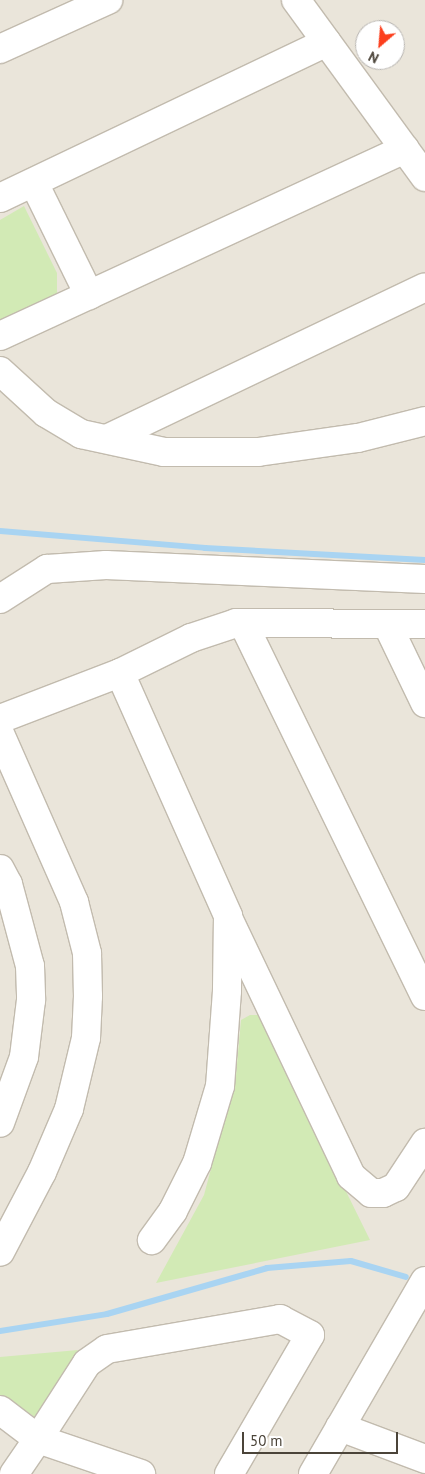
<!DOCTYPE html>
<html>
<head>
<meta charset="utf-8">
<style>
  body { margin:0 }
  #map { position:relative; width:425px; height:1474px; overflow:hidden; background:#f6f3ec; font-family:"PT Sans",sans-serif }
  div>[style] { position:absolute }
  .residential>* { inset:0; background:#eae5da }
  .green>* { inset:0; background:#d2eab5 }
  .stream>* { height:6px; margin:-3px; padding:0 3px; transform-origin:3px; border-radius:3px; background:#a9d4f2 }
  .roads { filter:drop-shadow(1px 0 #c2bbae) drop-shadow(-1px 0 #c2bbae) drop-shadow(0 1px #c2bbae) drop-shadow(0 -1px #c2bbae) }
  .minor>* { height:28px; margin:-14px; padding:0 14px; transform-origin:14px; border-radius:14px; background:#fff }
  span { translate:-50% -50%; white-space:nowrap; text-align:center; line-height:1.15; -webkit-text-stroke:4px #fff; paint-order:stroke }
  .north { position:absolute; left:355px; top:20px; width:50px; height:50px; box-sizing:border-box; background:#fff; border:1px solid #b7b4b0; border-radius:50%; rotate:207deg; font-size:14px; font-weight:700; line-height:20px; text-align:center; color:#4b4439 }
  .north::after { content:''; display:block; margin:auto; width:18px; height:22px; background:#fc3f1d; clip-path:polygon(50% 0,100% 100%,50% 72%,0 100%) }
  .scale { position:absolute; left:242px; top:1432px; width:156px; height:22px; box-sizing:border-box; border:2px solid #4b4439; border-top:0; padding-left:6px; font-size:15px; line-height:18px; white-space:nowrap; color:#4b4439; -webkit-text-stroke:4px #fff; paint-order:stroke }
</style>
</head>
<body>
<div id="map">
  <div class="residential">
    <div style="clip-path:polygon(evenodd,0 0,425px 0,425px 1474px,0 1474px,0 0,365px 30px,395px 30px,395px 60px,365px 60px,365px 30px)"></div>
  </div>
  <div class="green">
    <div style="clip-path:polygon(24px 206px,57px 273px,57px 297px,0 320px,0 220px)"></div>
    <div style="clip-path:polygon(250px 1015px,259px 1015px,370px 1240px,156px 1283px,204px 1195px,236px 1075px,241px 1020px)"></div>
    <div style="clip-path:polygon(78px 1350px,35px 1417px,0 1395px,0 1357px)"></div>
  </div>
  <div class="stream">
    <div style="left:0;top:531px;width:206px;rotate:4.7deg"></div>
    <div style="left:205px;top:548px;width:220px;rotate:3.1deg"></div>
    <div style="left:0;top:1331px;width:108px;rotate:-9deg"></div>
    <div style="left:107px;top:1314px;width:166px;rotate:-16deg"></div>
    <div style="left:267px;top:1268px;width:84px;rotate:-4.8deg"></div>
    <div style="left:351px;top:1261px;width:57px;rotate:16.2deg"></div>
  </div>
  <div class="roads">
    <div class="minor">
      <div style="left:296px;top:0;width:219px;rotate:53.9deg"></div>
      <div style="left:0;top:49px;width:119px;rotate:-24.4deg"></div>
      <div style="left:34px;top:183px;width:125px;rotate:63.8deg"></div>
      <div style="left:0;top:198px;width:362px;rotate:-25.5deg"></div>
      <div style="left:0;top:336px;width:446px;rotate:-24.8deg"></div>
      <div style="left:0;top:371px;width:62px;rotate:42.4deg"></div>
      <div style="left:46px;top:413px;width:41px;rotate:31deg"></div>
      <div style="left:81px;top:434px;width:85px;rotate:12.2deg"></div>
      <div style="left:164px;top:452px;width:94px"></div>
      <div style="left:258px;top:452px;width:101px;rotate:-8deg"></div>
      <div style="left:358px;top:438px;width:69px;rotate:-14.2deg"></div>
      <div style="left:107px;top:439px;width:352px;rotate:-25.5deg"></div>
      <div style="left:0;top:599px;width:56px;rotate:-32.6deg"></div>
      <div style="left:47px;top:569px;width:59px;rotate:-3.9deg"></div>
      <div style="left:106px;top:565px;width:319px;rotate:2.5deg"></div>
      <div style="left:243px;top:623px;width:415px;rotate:64deg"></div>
      <div style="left:387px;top:624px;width:88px;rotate:64.3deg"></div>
      <div style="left:120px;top:673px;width:266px;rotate:66deg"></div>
      <div style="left:228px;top:916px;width:75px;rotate:90.8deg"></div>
      <div style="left:227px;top:991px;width:95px;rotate:94.2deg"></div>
      <div style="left:220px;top:1086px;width:80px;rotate:106.6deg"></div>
      <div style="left:197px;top:1163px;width:54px;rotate:116.6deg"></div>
      <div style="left:173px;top:1211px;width:36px;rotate:126deg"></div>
      <div style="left:0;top:719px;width:129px;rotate:-21deg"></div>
      <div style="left:120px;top:673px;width:79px;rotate:-26.2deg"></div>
      <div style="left:191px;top:638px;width:47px;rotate:-18.4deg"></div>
      <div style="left:236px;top:623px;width:189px;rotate:0.3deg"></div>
      <div style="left:0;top:734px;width:184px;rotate:66.2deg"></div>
      <div style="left:74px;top:902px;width:53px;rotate:75.7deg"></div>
      <div style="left:87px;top:953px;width:43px;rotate:88.7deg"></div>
      <div style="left:88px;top:996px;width:42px;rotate:92.7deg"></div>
      <div style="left:86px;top:1038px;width:73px;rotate:103.5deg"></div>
      <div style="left:69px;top:1109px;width:69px;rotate:113.2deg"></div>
      <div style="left:42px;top:1172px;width:90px;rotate:117.7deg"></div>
      <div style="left:0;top:869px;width:17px;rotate:62deg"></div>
      <div style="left:8px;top:884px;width:85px;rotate:75deg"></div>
      <div style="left:30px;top:966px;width:34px;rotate:88deg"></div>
      <div style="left:31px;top:1000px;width:57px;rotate:97deg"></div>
      <div style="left:24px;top:1057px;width:70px;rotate:110deg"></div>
      <div style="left:230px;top:922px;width:281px;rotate:64.5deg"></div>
      <div style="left:351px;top:1176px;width:26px;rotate:40deg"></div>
      <div style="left:371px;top:1193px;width:12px"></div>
      <div style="left:383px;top:1193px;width:14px;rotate:-25deg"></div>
      <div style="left:396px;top:1187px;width:53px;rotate:-56.6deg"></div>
      <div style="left:0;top:1410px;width:48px;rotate:37.3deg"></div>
      <div style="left:38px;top:1439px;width:90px;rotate:-57.2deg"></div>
      <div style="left:87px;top:1363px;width:24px;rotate:-35deg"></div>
      <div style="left:107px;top:1349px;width:176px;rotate:-9.8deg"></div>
      <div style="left:280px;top:1319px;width:34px;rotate:28deg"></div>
      <div style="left:310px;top:1335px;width:161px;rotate:120.2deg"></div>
      <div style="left:340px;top:1427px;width:91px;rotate:20.6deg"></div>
      <div style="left:14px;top:1474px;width:42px;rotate:-55.6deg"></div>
      <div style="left:38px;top:1439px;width:109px;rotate:18.8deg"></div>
      <div style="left:313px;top:1474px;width:223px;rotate:-59.9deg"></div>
    </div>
  </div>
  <div class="north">N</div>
  <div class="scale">50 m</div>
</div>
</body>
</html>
